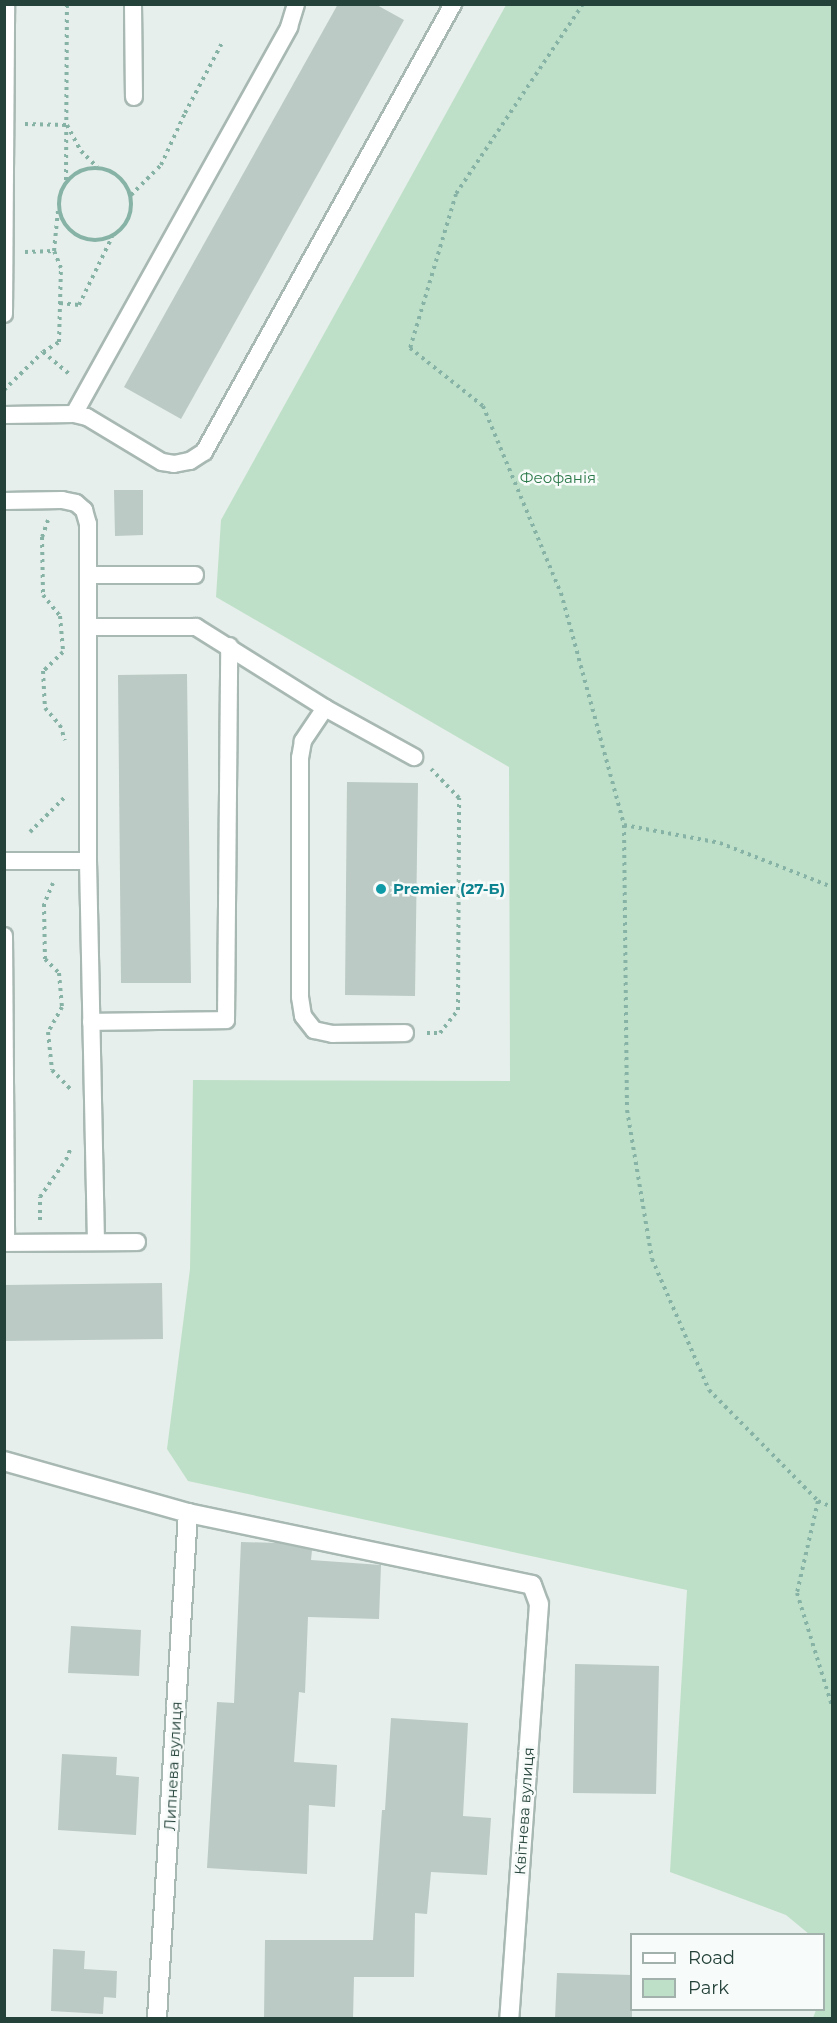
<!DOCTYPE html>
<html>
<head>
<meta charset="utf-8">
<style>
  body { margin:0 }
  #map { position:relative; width:837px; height:2023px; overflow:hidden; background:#e6efeb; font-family:Montserrat,sans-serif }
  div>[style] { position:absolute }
  .green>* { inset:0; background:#bfe0c8 }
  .building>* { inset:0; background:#bbcac4 }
  .path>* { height:4px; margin-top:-2px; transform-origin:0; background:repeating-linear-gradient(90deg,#86b3a5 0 3px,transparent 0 7.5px) }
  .path>.ring { margin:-2px; padding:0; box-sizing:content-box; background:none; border:4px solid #86b3a5; border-radius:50% }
  .roads { filter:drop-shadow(2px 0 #a8b8b2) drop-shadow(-2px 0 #a8b8b2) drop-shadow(0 2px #a8b8b2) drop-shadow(0 -2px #a8b8b2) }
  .lane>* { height:16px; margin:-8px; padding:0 8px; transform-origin:8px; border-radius:8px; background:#fff }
  .street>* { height:18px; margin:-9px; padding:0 9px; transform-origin:9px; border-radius:9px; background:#fff }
  .dots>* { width:16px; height:16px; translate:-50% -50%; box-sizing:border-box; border:3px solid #f7fbf9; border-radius:50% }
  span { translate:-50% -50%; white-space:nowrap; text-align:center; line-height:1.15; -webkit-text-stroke:5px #f7fbf9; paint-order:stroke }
  .park-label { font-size:15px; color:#2d7a4b }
  .culture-label { font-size:15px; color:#0d838f; font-weight:700 }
  .left { translate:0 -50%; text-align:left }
  .street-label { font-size:15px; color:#24423a }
  .frame { position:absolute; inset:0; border:6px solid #24423a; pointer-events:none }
  .legend { position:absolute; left:630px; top:1933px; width:195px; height:78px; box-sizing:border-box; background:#f7fbf9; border:2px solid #a3b1ad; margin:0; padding:8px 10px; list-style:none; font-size:18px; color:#24423a }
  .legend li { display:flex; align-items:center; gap:12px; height:30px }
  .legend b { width:30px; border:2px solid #a3b1ad }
</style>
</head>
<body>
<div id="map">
  <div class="green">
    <div style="clip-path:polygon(506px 5px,832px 5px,832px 2018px,813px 2018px,816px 2010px,824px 2010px,824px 1934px,809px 1934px,786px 1915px,670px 1872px,687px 1590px,188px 1481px,167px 1449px,190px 1269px,193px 1080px,510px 1081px,509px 767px,216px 597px,221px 520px)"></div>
  </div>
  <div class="building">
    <div style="clip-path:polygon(338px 4px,375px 4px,404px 20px,181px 419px,124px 387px)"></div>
    <div style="clip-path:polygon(114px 490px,143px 490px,143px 535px,115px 536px)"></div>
    <div style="clip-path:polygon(187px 674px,191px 983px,121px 983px,118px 675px)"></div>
    <div style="clip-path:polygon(347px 782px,418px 783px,415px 996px,345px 995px)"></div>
    <div style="clip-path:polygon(162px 1283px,163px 1339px,4px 1341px,4px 1285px)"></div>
    <div style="clip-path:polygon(241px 1542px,278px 1543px,312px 1550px,311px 1560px,381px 1565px,379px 1619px,308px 1617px,305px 1693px,299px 1692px,294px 1762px,337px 1765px,335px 1807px,309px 1805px,307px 1874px,207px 1868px,217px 1702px,234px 1703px)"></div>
    <div style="clip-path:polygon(71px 1626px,141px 1630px,139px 1676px,68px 1673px)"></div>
    <div style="clip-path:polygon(575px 1664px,659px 1666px,656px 1794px,573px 1793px)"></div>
    <div style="clip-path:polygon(391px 1718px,468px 1723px,463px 1816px,491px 1818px,487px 1875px,431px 1872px,427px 1914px,415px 1913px,414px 1977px,354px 1977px,353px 2019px,264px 2019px,265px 1940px,373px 1940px,382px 1810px,385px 1810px)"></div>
    <div style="clip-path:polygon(62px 1754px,117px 1757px,116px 1775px,139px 1777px,136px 1835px,58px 1830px)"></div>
    <div style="clip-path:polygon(53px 1949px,85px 1951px,84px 1969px,117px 1971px,116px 1998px,104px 1997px,103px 2014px,51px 2011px)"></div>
    <div style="clip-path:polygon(557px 1973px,632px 1975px,632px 2019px,555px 2019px)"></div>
  </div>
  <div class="path">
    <div style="left:583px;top:4px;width:229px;rotate:123.8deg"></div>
    <div style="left:456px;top:194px;width:161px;rotate:106.6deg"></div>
    <div style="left:410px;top:348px;width:93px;rotate:38.5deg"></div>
    <div style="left:483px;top:406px;width:203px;rotate:67.4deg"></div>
    <div style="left:561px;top:593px;width:240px;rotate:74.8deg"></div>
    <div style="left:624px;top:825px;width:285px;rotate:89.4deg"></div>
    <div style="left:627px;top:1110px;width:151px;rotate:80.5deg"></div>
    <div style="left:652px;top:1259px;width:143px;rotate:66.5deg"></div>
    <div style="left:709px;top:1390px;width:156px;rotate:45.5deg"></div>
    <div style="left:818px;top:1501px;width:15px;rotate:23deg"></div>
    <div style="left:25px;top:124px;width:42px;rotate:1.4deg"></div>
    <div style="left:67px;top:125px;width:30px;rotate:62deg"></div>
    <div style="left:81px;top:151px;width:23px;rotate:45deg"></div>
    <div class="ring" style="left:59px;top:168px;width:68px;height:68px"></div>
    <div style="left:66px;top:180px;width:176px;rotate:-89.7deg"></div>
    <div style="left:131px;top:195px;width:42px;rotate:-45deg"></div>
    <div style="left:161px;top:165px;width:57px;rotate:-65.2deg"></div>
    <div style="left:185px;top:113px;width:79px;rotate:-62.1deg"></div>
    <div style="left:25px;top:252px;width:29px;rotate:-2deg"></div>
    <div style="left:60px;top:303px;width:19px;rotate:6deg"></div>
    <div style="left:79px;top:305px;width:76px;rotate:-64.1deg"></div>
    <div style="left:43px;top:352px;width:19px;rotate:-32deg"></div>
    <div style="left:59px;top:342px;width:74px;rotate:-88.5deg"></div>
    <div style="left:61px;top:268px;width:18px;rotate:-112deg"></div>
    <div style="left:54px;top:251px;width:41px;rotate:-84.4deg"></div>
    <div style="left:4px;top:390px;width:54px;rotate:-44.3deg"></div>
    <div style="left:43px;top:352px;width:34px;rotate:40deg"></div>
    <div style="left:48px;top:520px;width:18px;rotate:109deg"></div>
    <div style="left:42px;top:537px;width:58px;rotate:89deg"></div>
    <div style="left:43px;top:595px;width:27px;rotate:51deg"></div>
    <div style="left:60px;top:616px;width:36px;rotate:85deg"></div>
    <div style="left:63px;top:652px;width:28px;rotate:136deg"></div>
    <div style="left:43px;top:671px;width:37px;rotate:87deg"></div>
    <div style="left:45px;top:708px;width:23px;rotate:49deg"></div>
    <div style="left:60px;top:725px;width:16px;rotate:72deg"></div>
    <div style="left:624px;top:825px;width:98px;rotate:10.6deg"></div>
    <div style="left:720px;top:843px;width:120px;rotate:21.4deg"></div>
    <div style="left:30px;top:832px;width:51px;rotate:-45deg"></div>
    <div style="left:53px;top:883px;width:23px;rotate:113deg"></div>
    <div style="left:44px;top:904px;width:55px;rotate:89deg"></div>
    <div style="left:45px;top:959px;width:20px;rotate:45deg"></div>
    <div style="left:59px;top:973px;width:34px;rotate:85deg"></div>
    <div style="left:62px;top:1007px;width:29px;rotate:119deg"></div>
    <div style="left:48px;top:1032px;width:38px;rotate:84deg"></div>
    <div style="left:52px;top:1070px;width:28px;rotate:46deg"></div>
    <div style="left:427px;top:1033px;width:13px"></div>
    <div style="left:440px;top:1033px;width:29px;rotate:-52deg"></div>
    <div style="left:458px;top:1010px;width:212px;rotate:-89.7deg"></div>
    <div style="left:459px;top:798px;width:40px;rotate:-134deg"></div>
    <div style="left:40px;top:1220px;width:23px;rotate:-90deg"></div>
    <div style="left:40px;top:1197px;width:45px;rotate:-54.9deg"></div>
    <div style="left:66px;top:1160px;width:11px;rotate:-68deg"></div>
    <div style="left:818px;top:1501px;width:94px;rotate:102.9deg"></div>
    <div style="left:797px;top:1593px;width:118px;rotate:72.8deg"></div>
  </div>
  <div class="roads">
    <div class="lane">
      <div style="left:133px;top:4px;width:93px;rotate:89.4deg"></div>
      <div style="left:4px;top:314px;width:310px;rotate:-89.6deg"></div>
      <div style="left:74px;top:414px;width:443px;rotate:-60.9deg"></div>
      <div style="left:289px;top:27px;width:24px;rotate:-73deg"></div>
      <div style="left:4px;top:415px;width:70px;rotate:-0.8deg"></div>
      <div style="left:74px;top:414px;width:13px;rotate:13deg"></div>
      <div style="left:87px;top:417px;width:87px;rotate:31deg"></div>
      <div style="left:162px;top:462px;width:12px;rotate:9deg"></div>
      <div style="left:174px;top:464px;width:16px;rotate:-11deg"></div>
      <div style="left:190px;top:461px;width:17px;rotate:-33deg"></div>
      <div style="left:204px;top:452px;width:513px;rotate:-60.93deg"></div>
      <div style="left:4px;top:501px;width:58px;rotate:-1deg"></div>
      <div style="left:62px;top:500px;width:14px;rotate:12deg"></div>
      <div style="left:76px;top:503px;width:11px;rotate:41deg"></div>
      <div style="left:84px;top:510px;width:15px;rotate:74deg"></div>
      <div style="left:88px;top:524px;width:337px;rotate:90deg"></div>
      <div style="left:88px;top:861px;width:84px;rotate:180deg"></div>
      <div style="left:88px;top:575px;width:107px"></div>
      <div style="left:88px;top:627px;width:108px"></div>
      <div style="left:196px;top:627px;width:152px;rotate:32.1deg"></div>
      <div style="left:325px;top:708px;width:102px;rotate:28.8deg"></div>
      <div style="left:325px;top:708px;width:40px;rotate:124deg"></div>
      <div style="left:303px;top:741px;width:17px;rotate:100deg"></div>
      <div style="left:300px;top:758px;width:239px;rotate:90deg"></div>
      <div style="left:300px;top:997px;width:19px;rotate:81deg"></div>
      <div style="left:303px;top:1016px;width:18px;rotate:52deg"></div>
      <div style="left:314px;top:1030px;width:19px;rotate:12deg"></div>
      <div style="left:333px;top:1034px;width:72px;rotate:-0.8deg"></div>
      <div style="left:88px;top:861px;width:381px;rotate:88.8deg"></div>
      <div style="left:4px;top:936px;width:306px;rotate:89.6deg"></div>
      <div style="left:91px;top:1022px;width:135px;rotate:-0.8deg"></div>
      <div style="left:226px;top:1020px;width:374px;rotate:-89.5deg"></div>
      <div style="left:4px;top:1243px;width:133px;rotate:-0.4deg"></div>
    </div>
    <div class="street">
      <div style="left:4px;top:1461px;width:191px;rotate:15.8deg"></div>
      <div style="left:188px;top:1513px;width:351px;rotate:11.8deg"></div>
      <div style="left:532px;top:1585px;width:20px;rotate:70deg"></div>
      <div style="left:539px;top:1604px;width:415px;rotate:94.1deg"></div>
      <div style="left:157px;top:2018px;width:506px;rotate:-86.49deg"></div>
    </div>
  </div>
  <div class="dots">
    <div style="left:381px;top:889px;background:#0f9aa8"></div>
  </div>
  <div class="park-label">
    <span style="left:558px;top:478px">Феофанія</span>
  </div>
  <div class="culture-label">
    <span class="left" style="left:393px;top:889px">Premier (27-Б)</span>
  </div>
  <div class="street-label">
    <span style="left:173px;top:1766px;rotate:-87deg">Липнева вулиця</span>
    <span style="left:524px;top:1811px;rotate:-86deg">Квітнева вулиця</span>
  </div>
  <div class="frame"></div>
  <ul class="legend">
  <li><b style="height:8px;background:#fff"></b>Road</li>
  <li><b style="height:16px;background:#bfe0c8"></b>Park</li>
  </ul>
</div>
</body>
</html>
